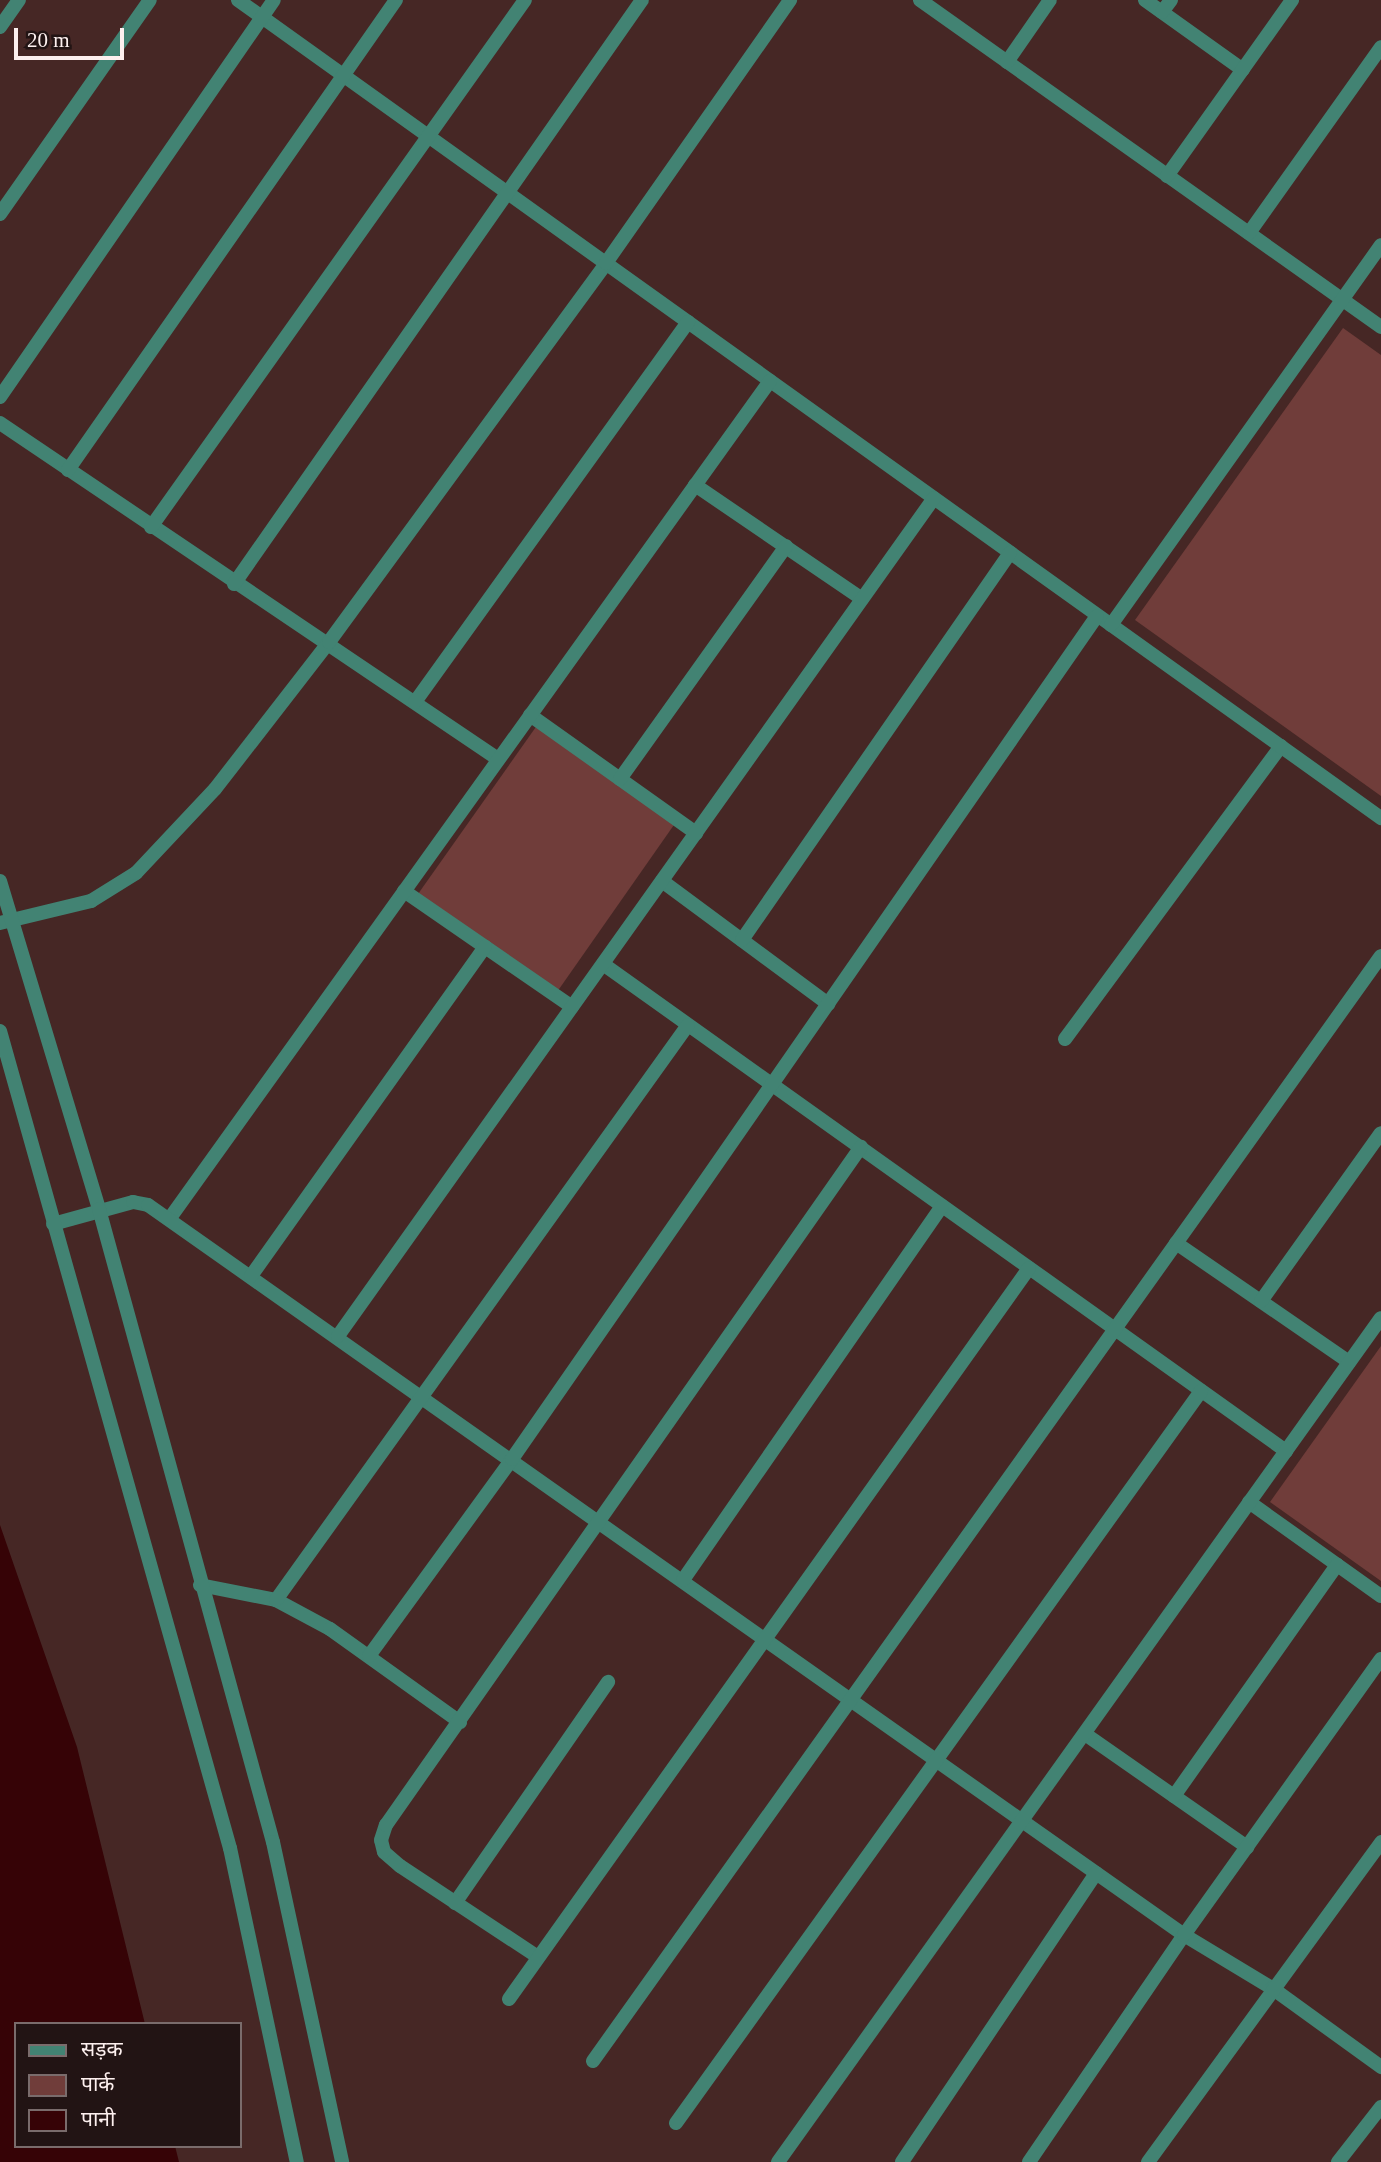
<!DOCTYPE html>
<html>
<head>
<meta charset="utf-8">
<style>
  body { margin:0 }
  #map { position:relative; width:1381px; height:2162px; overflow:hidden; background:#462725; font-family:"Times New Roman","Noto Sans Devanagari",serif }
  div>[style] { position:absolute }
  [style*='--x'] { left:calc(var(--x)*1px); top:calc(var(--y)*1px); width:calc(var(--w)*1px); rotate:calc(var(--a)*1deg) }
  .green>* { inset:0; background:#703d3a }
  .water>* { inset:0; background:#360306 }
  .service>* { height:14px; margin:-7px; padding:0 7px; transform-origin:7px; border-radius:7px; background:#428373 }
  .minor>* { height:14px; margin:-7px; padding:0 7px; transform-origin:7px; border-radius:7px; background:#428373 }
  .tertiary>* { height:14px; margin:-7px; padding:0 7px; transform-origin:7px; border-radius:7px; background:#428373 }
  span { translate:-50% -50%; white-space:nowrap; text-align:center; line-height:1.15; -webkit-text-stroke:7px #221414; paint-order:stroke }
  .legend { position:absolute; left:14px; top:2022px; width:228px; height:126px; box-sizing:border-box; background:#221414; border:2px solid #7a6c6c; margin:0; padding:9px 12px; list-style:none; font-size:21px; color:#fdf0ef }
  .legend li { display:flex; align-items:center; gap:14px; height:35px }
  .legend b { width:35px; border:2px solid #7a6c6c }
  .scale { position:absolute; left:14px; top:28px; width:110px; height:32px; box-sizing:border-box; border:4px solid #fdf0ef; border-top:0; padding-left:9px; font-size:21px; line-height:24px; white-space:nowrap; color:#fdf0ef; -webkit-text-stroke:5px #221414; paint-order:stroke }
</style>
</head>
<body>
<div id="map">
  <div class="green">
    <div style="clip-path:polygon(1343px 328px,1381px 355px,1381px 796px,1135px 620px)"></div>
    <div style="clip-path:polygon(538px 724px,676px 822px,557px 992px,418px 894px)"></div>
    <div style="clip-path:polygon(1381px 1346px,1381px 1581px,1270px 1502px)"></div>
  </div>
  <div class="water">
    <div style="clip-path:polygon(0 1525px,77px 1747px,145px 2024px,16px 2024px,16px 2146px,175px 2146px,179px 2162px,0 2162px)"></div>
  </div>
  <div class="service">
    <div style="--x:1065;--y:1039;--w:364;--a:-53.6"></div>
  </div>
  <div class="minor">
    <div style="--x:238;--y:0;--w:1406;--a:35.59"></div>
    <div style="--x:920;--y:0;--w:565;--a:35.35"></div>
    <div style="--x:1145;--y:0;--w:120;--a:35.5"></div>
    <div style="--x:1162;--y:12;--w:15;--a:-53"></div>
    <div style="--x:0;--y:27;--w:33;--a:-55"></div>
    <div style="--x:1007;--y:62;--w:75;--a:-55.3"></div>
    <div style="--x:1167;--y:176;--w:216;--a:-54.6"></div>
    <div style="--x:0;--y:214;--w:261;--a:-55"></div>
    <div style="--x:1249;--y:233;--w:228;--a:-54.6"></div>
    <div style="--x:0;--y:397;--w:482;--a:-55.4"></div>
    <div style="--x:0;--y:423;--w:601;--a:34.01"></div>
    <div style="--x:68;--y:470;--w:573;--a:-55.09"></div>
    <div style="--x:695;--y:485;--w:202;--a:34.3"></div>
    <div style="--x:151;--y:527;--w:646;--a:-54.64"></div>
    <div style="--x:234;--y:584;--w:712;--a:-55.06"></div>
    <div style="--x:1111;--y:625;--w:466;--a:-54.6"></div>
    <div style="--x:415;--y:702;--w:468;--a:-54.3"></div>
    <div style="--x:530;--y:715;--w:204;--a:35.4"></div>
    <div style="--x:620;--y:779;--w:286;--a:-54.5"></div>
    <div style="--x:662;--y:881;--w:207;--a:36.5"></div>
    <div style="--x:404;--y:891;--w:204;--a:34.6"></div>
    <div style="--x:0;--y:923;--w:94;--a:-13.6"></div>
    <div style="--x:91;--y:901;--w:53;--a:-31.9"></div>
    <div style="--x:136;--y:873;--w:115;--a:-46.8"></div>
    <div style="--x:215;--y:789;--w:186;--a:-52.2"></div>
    <div style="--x:329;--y:642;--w:469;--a:-53.8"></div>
    <div style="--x:606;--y:263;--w:321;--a:-55"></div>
    <div style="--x:742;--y:940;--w:471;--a:-55.3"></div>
    <div style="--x:603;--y:964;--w:839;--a:35.49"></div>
    <div style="--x:170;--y:1218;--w:1030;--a:-54.37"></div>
    <div style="--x:53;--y:1224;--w:83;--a:-15.4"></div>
    <div style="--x:133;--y:1202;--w:15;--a:11"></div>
    <div style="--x:148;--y:1205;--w:1267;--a:35.17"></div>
    <div style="--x:1184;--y:1935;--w:103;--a:31.1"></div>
    <div style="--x:1272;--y:1988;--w:135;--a:35.9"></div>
    <div style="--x:1176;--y:1243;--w:210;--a:34.5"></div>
    <div style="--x:251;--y:1276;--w:404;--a:-54.6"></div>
    <div style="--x:1261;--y:1301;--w:206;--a:-54.5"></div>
    <div style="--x:338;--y:1336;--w:1028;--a:-54.58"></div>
    <div style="--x:1249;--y:1502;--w:162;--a:35.5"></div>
    <div style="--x:683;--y:1580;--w:455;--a:-55.3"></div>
    <div style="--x:200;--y:1585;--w:77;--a:11.2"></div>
    <div style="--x:276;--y:1600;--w:61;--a:28.2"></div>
    <div style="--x:330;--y:1629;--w:160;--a:35.6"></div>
    <div style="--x:276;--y:1600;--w:707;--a:-54.38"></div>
    <div style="--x:369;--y:1656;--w:243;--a:-54"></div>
    <div style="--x:512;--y:1459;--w:1026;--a:-55.24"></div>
    <div style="--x:1085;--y:1734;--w:198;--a:34.9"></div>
    <div style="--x:1174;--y:1796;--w:283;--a:-54.8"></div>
    <div style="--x:455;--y:1903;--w:269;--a:-55.3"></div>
    <div style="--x:538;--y:1957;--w:165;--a:-146.6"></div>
    <div style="--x:400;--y:1866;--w:21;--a:-139"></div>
    <div style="--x:384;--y:1852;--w:12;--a:-104"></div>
    <div style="--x:381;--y:1840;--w:16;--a:-72"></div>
    <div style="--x:386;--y:1825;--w:828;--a:-54.99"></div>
    <div style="--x:509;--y:1999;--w:897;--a:-54.57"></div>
    <div style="--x:593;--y:2061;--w:1357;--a:-54.51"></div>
    <div style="--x:676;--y:2123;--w:901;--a:-54.35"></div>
    <div style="--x:778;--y:2162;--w:1037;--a:-54.46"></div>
    <div style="--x:902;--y:2162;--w:348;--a:-56.1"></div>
    <div style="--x:1029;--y:2162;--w:275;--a:-55.7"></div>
    <div style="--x:1184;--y:1935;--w:339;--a:-54.5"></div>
    <div style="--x:1148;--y:2162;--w:396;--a:-53.9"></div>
  </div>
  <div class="tertiary">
    <div style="--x:0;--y:881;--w:343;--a:73.2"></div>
    <div style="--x:99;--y:1209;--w:656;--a:74.63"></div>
    <div style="--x:273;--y:1842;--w:327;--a:77.8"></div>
    <div style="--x:0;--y:1031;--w:849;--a:74.28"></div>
    <div style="--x:230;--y:1848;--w:321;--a:78"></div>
    <div style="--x:1338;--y:2162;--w:70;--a:-52"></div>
  </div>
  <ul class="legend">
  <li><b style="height:9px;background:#428373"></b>सड़क</li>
  <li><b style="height:19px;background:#703d3a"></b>पार्क</li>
  <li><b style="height:19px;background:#360306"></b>पानी</li>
  </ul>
  <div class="scale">20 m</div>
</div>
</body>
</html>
